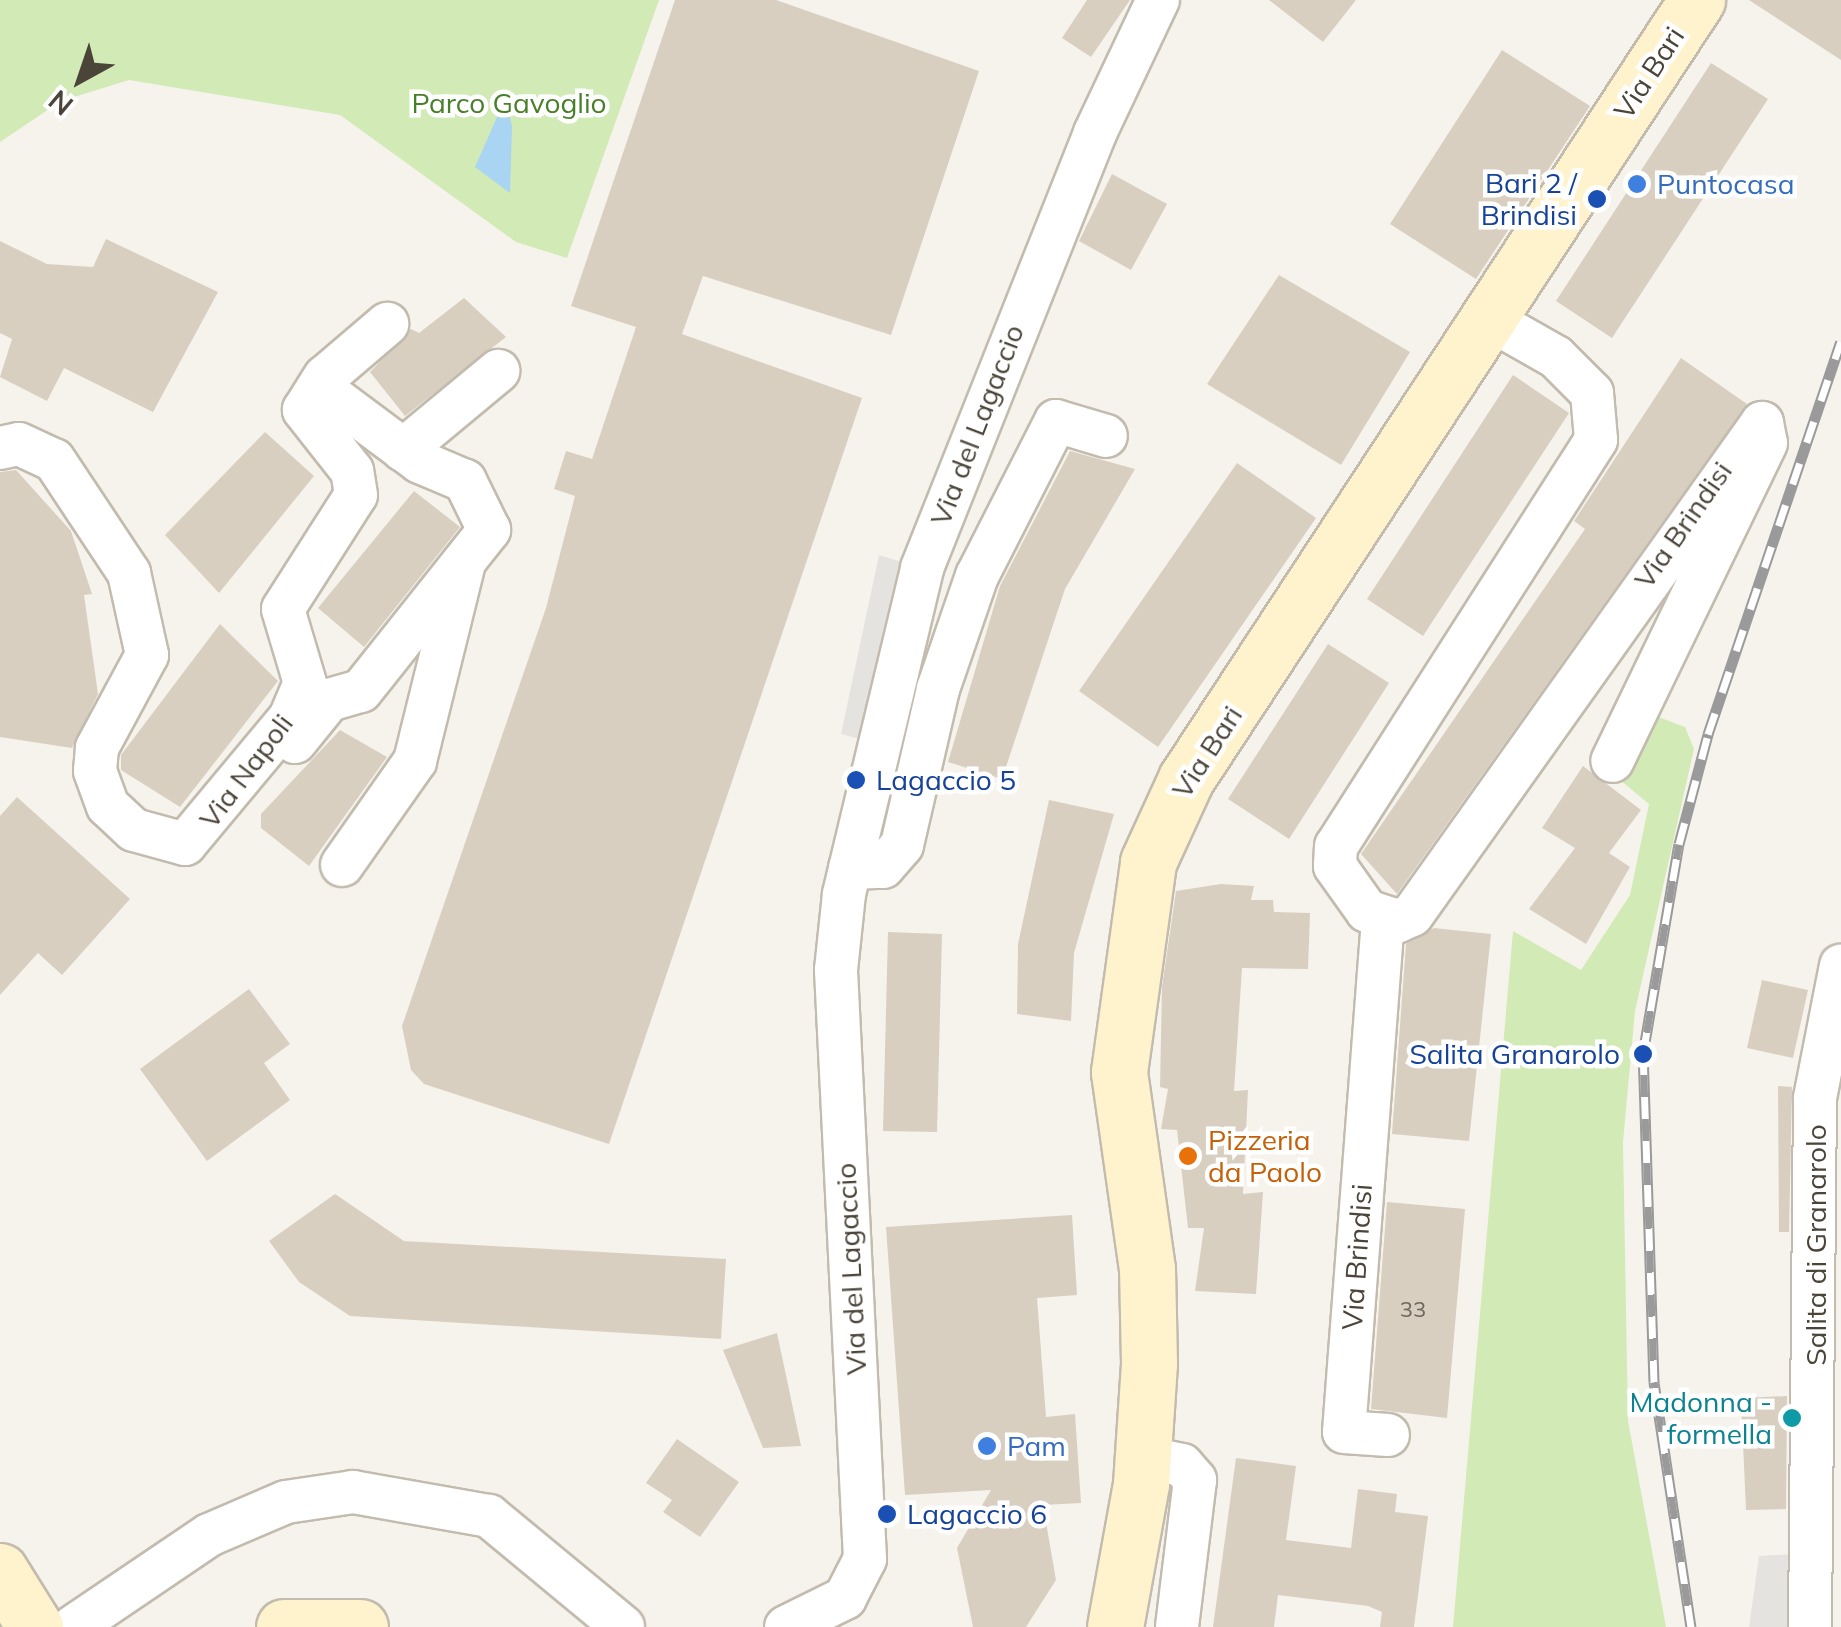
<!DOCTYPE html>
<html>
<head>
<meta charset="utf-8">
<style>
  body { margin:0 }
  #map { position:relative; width:1841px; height:1627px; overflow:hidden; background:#f6f3ec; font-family:Mulish,sans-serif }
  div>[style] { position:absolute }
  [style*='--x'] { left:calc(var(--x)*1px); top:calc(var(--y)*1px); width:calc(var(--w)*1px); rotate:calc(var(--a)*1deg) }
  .green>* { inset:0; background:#d2eab5 }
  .parking>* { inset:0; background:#e5e3e0 }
  .water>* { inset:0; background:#a9d4f2 }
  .building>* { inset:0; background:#d8cfc1 }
  .roads { filter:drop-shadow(2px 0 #c2bbae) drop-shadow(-2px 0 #c2bbae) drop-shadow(0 2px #c2bbae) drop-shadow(0 -2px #c2bbae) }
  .street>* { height:42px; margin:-21px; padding:0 21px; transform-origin:21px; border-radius:21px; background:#fff }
  .secondary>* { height:55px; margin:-27.5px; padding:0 27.5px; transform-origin:27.5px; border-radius:27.5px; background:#fff3cd }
  .rail>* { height:11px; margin-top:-5.5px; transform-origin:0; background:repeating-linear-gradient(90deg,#fff 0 22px,#9a9a9a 0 44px); box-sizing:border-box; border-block:2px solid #9a9a9a }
  .dots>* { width:28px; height:28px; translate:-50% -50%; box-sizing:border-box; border:5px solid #fff; border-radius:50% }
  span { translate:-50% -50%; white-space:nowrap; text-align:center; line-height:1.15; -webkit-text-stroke:9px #fff; paint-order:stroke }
  .number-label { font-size:22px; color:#6e675b }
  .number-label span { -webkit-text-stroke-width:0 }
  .street-label { font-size:28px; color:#4b4439 }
  .park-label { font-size:28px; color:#4a7f2a }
  .transit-label { font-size:28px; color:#164399 }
  .right { translate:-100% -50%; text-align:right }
  .left { translate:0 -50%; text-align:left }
  .shop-label { font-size:28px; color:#366cbe }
  .food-label { font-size:28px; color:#c56008 }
  .culture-label { font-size:28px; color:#0d838f }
  .north { position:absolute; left:30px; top:30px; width:100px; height:100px; -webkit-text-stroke:8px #fff; paint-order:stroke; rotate:220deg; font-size:28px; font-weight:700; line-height:40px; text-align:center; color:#4b4439 }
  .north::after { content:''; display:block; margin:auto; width:35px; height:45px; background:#4b4439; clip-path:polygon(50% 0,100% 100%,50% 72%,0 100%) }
</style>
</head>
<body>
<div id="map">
  <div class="green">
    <div style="clip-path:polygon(0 0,659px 0,567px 258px,516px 242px,340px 115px,129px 80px,61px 101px,0 142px)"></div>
    <div style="clip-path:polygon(1653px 715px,1685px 727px,1694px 749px,1635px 1011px,1623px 1142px,1628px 1421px,1666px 1627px,1453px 1627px,1513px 931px,1581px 970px,1630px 895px,1649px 804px,1614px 775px)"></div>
  </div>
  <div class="parking">
    <div style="clip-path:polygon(879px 555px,922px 568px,879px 744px,841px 734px)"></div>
    <div style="clip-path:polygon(1796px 1554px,1795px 1627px,1749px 1627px,1759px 1556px)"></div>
  </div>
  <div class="water">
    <div style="clip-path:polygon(505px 99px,512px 126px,510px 193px,475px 167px)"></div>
  </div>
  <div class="building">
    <div style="clip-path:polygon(675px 0,776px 0,979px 71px,891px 335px,703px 276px,682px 334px,862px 398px,609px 1144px,424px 1084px,411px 1070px,402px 1026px,546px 608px,575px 496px,554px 489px,566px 451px,592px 459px,636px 327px,571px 306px)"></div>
    <div style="clip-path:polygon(1087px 0,1130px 0,1091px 57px,1062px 38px)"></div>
    <div style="clip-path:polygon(1269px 0,1356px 0,1323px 42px)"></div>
    <div style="clip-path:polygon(1749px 0,1841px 0,1841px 60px)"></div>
    <div style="clip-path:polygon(1502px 50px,1590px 106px,1476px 279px,1390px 224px)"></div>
    <div style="clip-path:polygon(1711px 63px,1768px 99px,1612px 338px,1556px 301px)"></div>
    <div style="clip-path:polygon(1112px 174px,1167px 204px,1131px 270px,1079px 241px)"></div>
    <div style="clip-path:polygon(106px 239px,218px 292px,153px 412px,64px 368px,47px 401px,0 377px,12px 339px,0 333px,0 241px,47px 264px,93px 267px)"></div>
    <div style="clip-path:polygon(1279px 275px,1410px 352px,1341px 465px,1207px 384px)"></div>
    <div style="clip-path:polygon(464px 298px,506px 337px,405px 416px,370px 372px,411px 329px,419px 333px)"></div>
    <div style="clip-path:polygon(1681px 358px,1747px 404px,1397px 894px,1361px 854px,1585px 529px,1574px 521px)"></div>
    <div style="clip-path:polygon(1513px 375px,1569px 413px,1423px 636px,1367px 599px)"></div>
    <div style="clip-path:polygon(265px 432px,314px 476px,219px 593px,165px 535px)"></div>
    <div style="clip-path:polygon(1070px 451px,1135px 469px,1065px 589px,1002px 779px,948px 762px,1000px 586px)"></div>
    <div style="clip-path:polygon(1237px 463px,1316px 518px,1158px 747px,1079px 691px)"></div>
    <div style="clip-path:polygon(16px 470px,71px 531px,92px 594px,84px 595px,98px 694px,72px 748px,0 737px,0 472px)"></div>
    <div style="clip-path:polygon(414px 491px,460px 527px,364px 647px,318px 608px)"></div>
    <div style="clip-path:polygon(220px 624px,278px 681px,180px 807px,121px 770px,121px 755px)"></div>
    <div style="clip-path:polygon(1328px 644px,1389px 683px,1289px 839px,1228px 799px)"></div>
    <div style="clip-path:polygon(340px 730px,387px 757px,309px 866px,261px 828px,261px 814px)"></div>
    <div style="clip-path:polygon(1583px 766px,1641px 810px,1609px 853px,1630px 867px,1586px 944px,1529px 909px,1575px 848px,1542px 828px)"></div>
    <div style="clip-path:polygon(17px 797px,130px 899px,62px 975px,38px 953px,0 995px,0 816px)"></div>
    <div style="clip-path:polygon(1049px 800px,1114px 814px,1074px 953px,1071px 1021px,1017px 1014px,1018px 944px)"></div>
    <div style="clip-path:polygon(1221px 884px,1254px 886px,1251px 900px,1273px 900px,1274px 912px,1310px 913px,1308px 969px,1242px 968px,1234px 1091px,1248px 1090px,1243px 1194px,1263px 1192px,1256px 1294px,1195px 1291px,1204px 1228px,1188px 1228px,1177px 1130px,1161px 1129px,1168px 1089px,1160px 1087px,1162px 987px,1176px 891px)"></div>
    <div style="clip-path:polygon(1434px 928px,1491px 934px,1469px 1141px,1392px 1134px,1406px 944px)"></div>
    <div style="clip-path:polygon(888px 932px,942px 934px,937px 1132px,883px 1131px)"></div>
    <div style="clip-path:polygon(1762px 980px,1808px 990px,1793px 1058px,1747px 1048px)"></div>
    <div style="clip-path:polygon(249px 989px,290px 1044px,264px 1063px,290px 1100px,207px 1161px,140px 1069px)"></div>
    <div style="clip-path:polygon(1778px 1086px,1792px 1087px,1789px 1232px,1779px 1232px)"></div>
    <div style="clip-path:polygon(335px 1194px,404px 1241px,726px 1259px,721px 1339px,350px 1316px,299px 1282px,269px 1241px)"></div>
    <div style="clip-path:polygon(1387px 1202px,1465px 1209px,1447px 1418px,1371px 1409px)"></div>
    <div style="clip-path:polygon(1072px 1215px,1077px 1295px,1037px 1298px,1046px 1417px,1075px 1414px,1081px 1503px,1043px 1505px,1056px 1580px,1026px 1627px,973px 1627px,957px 1548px,991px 1490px,905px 1495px,886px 1227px)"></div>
    <div style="clip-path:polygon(777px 1333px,801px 1446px,763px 1448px,723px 1350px)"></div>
    <div style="clip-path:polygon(1787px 1396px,1786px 1509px,1746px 1510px,1741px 1398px)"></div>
    <div style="clip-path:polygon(677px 1439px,739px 1482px,700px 1537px,663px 1512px,672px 1500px,646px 1483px)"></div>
    <div style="clip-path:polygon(1236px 1458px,1296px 1466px,1286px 1540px,1351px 1548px,1358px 1489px,1397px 1494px,1395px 1512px,1428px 1516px,1414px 1627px,1380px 1627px,1382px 1612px,1368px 1606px,1278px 1595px,1274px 1627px,1213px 1627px)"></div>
  </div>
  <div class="roads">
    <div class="street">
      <div style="--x:1489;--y:319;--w:77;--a:29.6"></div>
      <div style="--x:1556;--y:357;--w:51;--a:45"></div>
      <div style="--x:1592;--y:393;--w:47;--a:85.1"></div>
      <div style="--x:1596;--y:440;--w:482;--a:122.6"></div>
      <div style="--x:1336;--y:846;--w:20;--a:93"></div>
      <div style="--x:1335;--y:866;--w:55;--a:54.6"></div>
      <div style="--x:1367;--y:911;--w:33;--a:18"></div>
      <div style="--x:1398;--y:921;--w:15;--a:-23"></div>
      <div style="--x:1412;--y:915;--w:604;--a:-54.57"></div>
      <div style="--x:1762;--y:423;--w:20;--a:79"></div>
      <div style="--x:1766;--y:443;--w:353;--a:115.8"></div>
      <div style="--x:0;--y:448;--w:19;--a:-12"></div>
      <div style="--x:19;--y:444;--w:38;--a:25"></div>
      <div style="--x:54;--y:460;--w:136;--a:56.4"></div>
      <div style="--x:129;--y:573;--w:84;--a:77.6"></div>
      <div style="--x:147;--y:655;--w:106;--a:118.3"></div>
      <div style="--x:97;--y:748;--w:23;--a:95"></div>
      <div style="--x:95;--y:771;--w:37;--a:70"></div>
      <div style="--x:108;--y:806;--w:35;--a:43"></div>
      <div style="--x:134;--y:830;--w:53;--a:15.4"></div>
      <div style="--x:185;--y:844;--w:164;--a:-50.2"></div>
      <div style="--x:290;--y:718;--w:38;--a:-67"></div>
      <div style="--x:305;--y:683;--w:77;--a:-106.6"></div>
      <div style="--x:283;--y:609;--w:135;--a:-57.4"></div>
      <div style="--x:356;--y:495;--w:24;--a:-99"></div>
      <div style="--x:352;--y:471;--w:78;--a:-128.2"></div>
      <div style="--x:304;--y:410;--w:39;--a:-58"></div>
      <div style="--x:325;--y:377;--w:82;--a:-40.5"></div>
      <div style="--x:403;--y:450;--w:124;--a:-39.7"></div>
      <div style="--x:295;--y:742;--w:54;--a:-51"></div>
      <div style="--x:329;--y:700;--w:33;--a:-16"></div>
      <div style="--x:361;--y:691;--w:206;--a:-51.5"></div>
      <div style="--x:489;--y:530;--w:55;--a:-116.1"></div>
      <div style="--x:465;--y:481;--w:49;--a:-157.1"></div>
      <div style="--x:420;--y:462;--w:122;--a:-143.3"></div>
      <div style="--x:342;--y:865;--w:127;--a:-54.9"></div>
      <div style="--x:415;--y:761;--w:200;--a:-76.1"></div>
      <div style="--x:850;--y:868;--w:33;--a:-2"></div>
      <div style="--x:883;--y:867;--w:29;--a:-49"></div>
      <div style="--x:902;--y:845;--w:160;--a:-77"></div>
      <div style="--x:938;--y:689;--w:120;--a:-71"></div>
      <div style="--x:977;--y:576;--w:174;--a:-63"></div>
      <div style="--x:1056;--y:421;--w:52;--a:16.7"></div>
      <div style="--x:1383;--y:919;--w:514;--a:94.35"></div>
      <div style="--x:1344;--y:1432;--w:44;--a:3.9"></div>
      <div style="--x:1144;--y:1457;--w:39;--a:12"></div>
      <div style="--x:1182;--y:1465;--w:20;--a:49"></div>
      <div style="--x:1195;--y:1480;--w:148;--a:97"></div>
      <div style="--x:73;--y:1627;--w:164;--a:-34.1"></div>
      <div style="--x:209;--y:1535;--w:84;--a:-23.2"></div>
      <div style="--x:286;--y:1502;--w:68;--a:-8.5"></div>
      <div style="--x:353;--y:1492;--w:138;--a:10"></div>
      <div style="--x:489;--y:1516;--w:174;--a:39.6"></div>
      <div style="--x:786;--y:1627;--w:66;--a:-26.2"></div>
      <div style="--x:845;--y:1598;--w:44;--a:-62.9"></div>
      <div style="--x:865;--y:1559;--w:590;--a:-92.82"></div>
      <div style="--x:836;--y:970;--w:76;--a:-84"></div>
      <div style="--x:844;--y:894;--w:335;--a:-76.5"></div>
      <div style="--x:922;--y:568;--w:468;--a:-68.3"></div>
      <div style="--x:1095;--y:133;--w:147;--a:-64.7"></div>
      <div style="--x:1810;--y:1627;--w:529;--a:-89.46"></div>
      <div style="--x:1815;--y:1098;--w:135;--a:-78.9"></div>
    </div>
    <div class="secondary">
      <div style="--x:0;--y:1571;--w:66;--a:58"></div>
      <div style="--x:284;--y:1627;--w:76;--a:0"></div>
      <div style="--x:1115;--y:1627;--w:145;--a:-79.7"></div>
      <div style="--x:1141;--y:1484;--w:121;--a:-86.2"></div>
      <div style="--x:1149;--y:1363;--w:94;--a:-91.2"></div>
      <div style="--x:1147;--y:1269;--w:199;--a:-98.1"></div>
      <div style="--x:1119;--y:1072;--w:212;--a:-82.1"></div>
      <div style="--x:1148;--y:862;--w:91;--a:-65.4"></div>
      <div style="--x:1186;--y:779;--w:932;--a:-56.74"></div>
    </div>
  </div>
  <div class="rail">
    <div style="--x:1691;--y:1627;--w:248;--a:-98.6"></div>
    <div style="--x:1654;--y:1382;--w:328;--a:-91.9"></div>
    <div style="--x:1643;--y:1054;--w:213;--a:-80.3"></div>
    <div style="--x:1679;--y:844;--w:114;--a:-75.2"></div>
    <div style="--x:1708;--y:734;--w:414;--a:-71.3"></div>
  </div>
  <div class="dots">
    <div style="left:1637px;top:184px;background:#3f7fe0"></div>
    <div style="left:1597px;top:199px;background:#1a4fb4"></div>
    <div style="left:856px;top:780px;background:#1a4fb4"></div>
    <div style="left:1643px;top:1054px;background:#1a4fb4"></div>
    <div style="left:1188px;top:1156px;background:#e8710a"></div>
    <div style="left:1792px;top:1418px;background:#0f9aa8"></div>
    <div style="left:987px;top:1446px;background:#3f7fe0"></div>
    <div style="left:887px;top:1514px;background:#1a4fb4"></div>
  </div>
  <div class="number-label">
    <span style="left:1413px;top:1310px">33</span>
  </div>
  <div class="street-label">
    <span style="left:1649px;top:73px;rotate:-57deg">Via Bari</span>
    <span style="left:977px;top:425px;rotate:-69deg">Via del Lagaccio</span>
    <span style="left:1683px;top:525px;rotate:-55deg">Via Brindisi</span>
    <span style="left:1207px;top:752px;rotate:-57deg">Via Bari</span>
    <span style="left:246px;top:771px;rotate:-53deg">Via Napoli</span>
    <span style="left:1816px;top:1245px;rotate:-90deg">Salita di Granarolo</span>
    <span style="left:1357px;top:1257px;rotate:-86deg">Via Brindisi</span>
    <span style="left:851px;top:1269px;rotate:-93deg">Via del Lagaccio</span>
  </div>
  <div class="park-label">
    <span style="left:509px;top:103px">Parco Gavoglio</span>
  </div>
  <div class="transit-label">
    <span class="right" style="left:1577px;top:199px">Bari 2 /<br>Brindisi</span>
    <span class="left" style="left:876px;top:780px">Lagaccio 5</span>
    <span class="right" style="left:1620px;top:1054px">Salita Granarolo</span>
    <span class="left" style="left:907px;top:1514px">Lagaccio 6</span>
  </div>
  <div class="shop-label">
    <span class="left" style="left:1657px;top:184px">Puntocasa</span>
    <span class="left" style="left:1007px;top:1446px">Pam</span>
  </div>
  <div class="food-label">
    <span class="left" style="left:1208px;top:1156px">Pizzeria<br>da Paolo</span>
  </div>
  <div class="culture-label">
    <span class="right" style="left:1772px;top:1418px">Madonna -<br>formella</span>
  </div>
  <div class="north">N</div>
</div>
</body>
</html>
